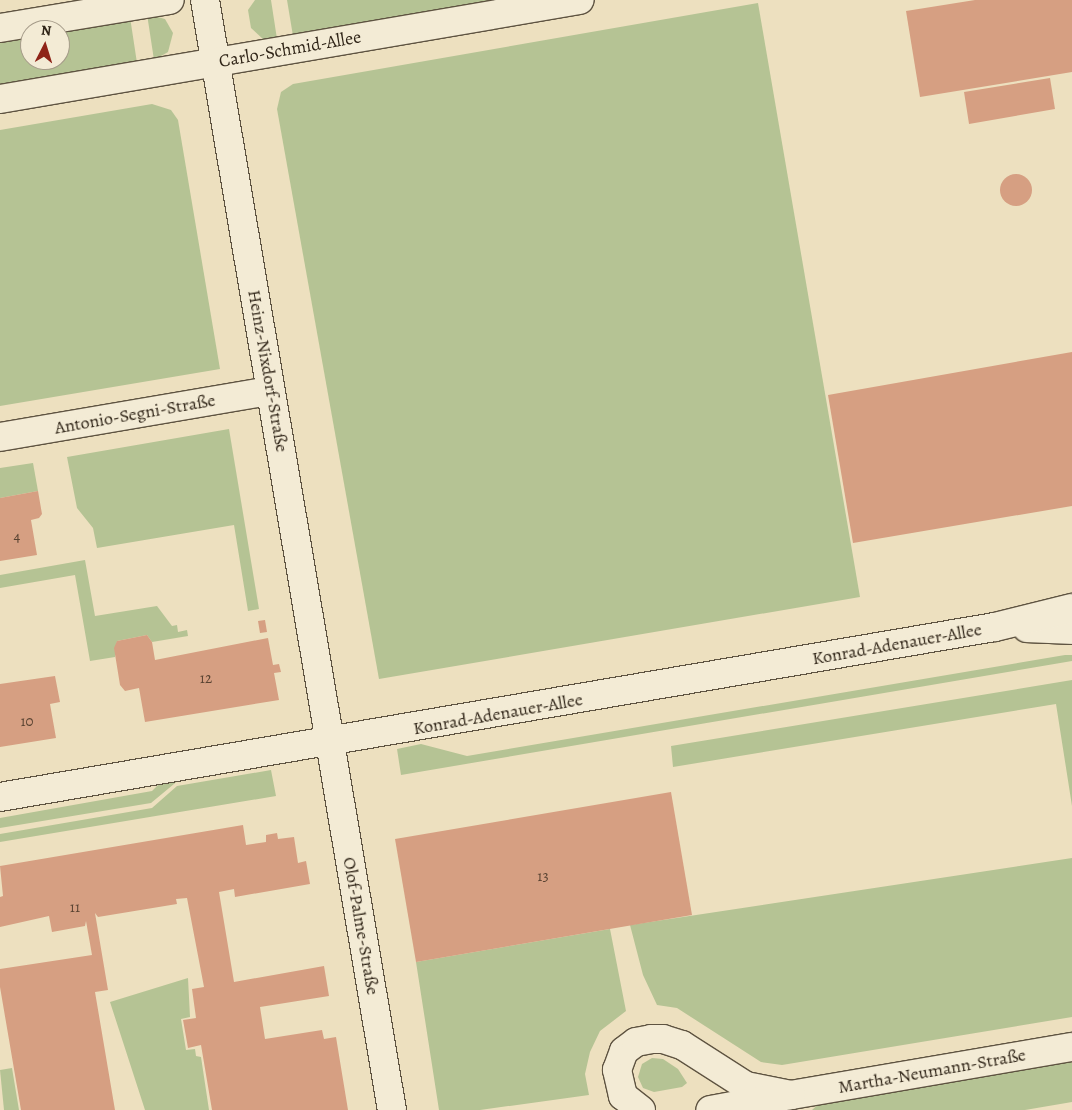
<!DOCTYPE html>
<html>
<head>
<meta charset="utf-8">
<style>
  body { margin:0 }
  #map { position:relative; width:1072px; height:1110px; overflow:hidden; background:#ede0bf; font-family:Alegreya,serif }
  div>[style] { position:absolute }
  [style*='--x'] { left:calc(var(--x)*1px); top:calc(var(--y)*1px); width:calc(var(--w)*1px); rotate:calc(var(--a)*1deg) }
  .green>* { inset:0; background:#b5c394 }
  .building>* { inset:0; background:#d69f82 }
  .round { border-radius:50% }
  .roads { filter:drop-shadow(1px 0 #5e5341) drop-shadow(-1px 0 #5e5341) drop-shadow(0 1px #5e5341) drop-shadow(0 -1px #5e5341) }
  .minor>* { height:28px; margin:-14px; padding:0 14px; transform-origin:14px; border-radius:14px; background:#f3ebd5 }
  span { translate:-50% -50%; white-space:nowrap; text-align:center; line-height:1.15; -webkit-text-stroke:4.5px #f3ebd5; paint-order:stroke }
  .number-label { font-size:15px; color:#594332 }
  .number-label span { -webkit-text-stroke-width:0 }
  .street-label { font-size:18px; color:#2f2417 }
  .north { position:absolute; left:20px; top:20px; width:50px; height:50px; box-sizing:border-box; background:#f3ebd5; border:1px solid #a59b89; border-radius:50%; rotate:5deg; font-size:14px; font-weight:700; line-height:20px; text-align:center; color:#2f2417 }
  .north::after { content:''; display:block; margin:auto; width:18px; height:22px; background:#8f2418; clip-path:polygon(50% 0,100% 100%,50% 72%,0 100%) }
</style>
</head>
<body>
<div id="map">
  <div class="green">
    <div style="clip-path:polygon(255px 0,271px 0,277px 39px,264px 40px,251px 28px,248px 10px)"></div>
    <div style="clip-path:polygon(287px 0,509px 0,293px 36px)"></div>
    <div style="clip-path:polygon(758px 3px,860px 597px,379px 679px,277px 109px,281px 92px,293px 84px)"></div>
    <div style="clip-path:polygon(147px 14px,165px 19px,173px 33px,168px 52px,154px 60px)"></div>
    <div style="clip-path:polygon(130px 17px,137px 63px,0 86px,0 39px,30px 34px,30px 60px,60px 60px,60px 30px)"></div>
    <div style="clip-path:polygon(152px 104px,171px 110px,178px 120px,220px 369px,0 406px,0 130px)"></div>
    <div style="clip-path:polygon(229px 429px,259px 609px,248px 611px,234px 525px,97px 548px,93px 528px,77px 508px,67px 457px)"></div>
    <div style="clip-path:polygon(33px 463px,38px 491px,0 498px,0 468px)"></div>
    <div style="clip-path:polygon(85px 560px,95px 616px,157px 606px,172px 626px,177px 625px,178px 632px,187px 630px,188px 636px,152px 642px,147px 635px,117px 641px,115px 657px,90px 661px,75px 575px,0 588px,0 575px)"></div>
    <div style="clip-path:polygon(1065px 655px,1072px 655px,1072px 661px,401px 775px,397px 749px,421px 744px,467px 756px)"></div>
    <div style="clip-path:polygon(1072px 680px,1072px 806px,1056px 704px,673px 767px,671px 746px)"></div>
    <div style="clip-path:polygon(271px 770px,276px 796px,0 842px,0 834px,152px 808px,177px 786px)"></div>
    <div style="clip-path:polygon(180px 779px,151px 803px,0 828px,0 818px,152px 791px,162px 781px)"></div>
    <div style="clip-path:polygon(1072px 858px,1072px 1017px,782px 1065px,761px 1062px,677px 1008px,657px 1005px,643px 975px,630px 925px)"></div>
    <div style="clip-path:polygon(610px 929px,626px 1011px,600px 1031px,590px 1052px,585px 1074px,589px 1095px,480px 1110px,439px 1110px,416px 962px)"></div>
    <div style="clip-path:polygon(188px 978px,190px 1017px,181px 1019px,186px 1050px,195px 1049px,196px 1056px,201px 1057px,209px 1110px,145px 1110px,110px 1002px)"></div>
    <div style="clip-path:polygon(652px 1058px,663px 1059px,678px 1069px,687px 1083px,682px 1087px,654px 1092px,643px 1088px,638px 1077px,642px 1064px)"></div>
    <div style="clip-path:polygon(1072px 1059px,1072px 1102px,1025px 1110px,812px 1110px,821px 1102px)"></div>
    <div style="clip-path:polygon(12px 1068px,19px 1110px,4px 1110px,0 1070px)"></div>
  </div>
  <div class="building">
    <div style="clip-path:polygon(975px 0,1072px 0,1072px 72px,920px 97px,906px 11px)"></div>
    <div style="clip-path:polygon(1050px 78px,1055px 109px,969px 124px,964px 92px)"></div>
    <div class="round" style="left:1000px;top:174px;width:32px;height:32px"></div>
    <div style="clip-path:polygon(1072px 352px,1072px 506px,853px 543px,828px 395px)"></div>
    <div style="clip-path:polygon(38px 491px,42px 514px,39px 518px,31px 520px,37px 555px,0 561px,0 498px)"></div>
    <div style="clip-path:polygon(265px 620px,267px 632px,260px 633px,258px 621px)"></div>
    <div style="clip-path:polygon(147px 635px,152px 642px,155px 660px,268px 638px,273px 665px,279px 664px,281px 672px,274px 673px,279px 700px,145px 722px,139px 688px,125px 691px,120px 685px,114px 648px,117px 641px)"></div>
    <div style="clip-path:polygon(55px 676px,60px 702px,50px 704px,56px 738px,0 747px,0 684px)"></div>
    <div style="clip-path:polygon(671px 792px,692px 915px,416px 962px,395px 839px)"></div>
    <div style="clip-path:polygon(243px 825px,246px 845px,266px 842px,266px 835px,277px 833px,278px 839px,294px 837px,298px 863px,306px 861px,310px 884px,235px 897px,234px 889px,219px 892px,234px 982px,324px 966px,329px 996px,260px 1007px,265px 1039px,322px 1030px,324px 1039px,336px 1037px,348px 1110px,212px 1110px,201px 1045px,188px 1048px,183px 1020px,196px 1018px,192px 989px,204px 987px,187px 898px,176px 899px,177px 904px,98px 917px,95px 913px,108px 990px,95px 992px,115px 1110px,21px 1110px,0 987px,0 969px,92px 955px,86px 921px,85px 926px,52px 932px,49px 916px,0 927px,0 897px,3px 896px,0 866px)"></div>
  </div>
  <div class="roads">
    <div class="minor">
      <div style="--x:205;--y:0;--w:1126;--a:80.44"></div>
      <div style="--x:0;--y:28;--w:172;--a:-9.4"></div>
      <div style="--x:0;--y:99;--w:588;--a:-9.69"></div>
      <div style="--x:0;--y:437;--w:274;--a:-9.7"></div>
      <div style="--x:1027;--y:628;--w:45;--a:2.5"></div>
      <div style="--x:0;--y:797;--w:1009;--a:-9.7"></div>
      <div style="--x:995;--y:627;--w:79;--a:-13.9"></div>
      <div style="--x:791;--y:1095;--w:285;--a:-9.7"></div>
      <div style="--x:641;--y:1110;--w:23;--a:-142"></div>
      <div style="--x:623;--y:1096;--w:27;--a:-103"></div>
      <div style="--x:617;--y:1070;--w:20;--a:-70"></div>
      <div style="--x:624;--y:1051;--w:15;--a:-37"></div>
      <div style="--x:636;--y:1042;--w:15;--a:-11"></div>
      <div style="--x:651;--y:1039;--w:12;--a:0"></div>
      <div style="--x:663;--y:1039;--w:20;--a:18"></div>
      <div style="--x:682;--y:1045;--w:76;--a:32.6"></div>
      <div style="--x:746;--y:1086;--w:46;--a:11.3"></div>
      <div style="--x:791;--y:1095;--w:82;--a:169.5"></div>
    </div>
  </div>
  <div class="number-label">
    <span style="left:17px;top:537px">4</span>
    <span style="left:206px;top:679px">12</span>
    <span style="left:27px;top:722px">10</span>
    <span style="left:543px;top:877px">13</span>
    <span style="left:75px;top:908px">11</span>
  </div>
  <div class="street-label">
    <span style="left:290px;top:49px;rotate:-10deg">Carlo-Schmid-Allee</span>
    <span style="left:268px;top:371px;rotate:80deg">Heinz-Nixdorf-Straße</span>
    <span style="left:135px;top:414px;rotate:-10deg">Antonio-Segni-Straße</span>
    <span style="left:897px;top:644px;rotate:-10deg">Konrad-Adenauer-Allee</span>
    <span style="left:498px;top:714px;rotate:-10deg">Konrad-Adenauer-Allee</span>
    <span style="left:361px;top:926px;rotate:80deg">Olof-Palme-Straße</span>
    <span style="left:932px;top:1071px;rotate:-10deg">Martha-Neumann-Straße</span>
  </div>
  <div class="north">N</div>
</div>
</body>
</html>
